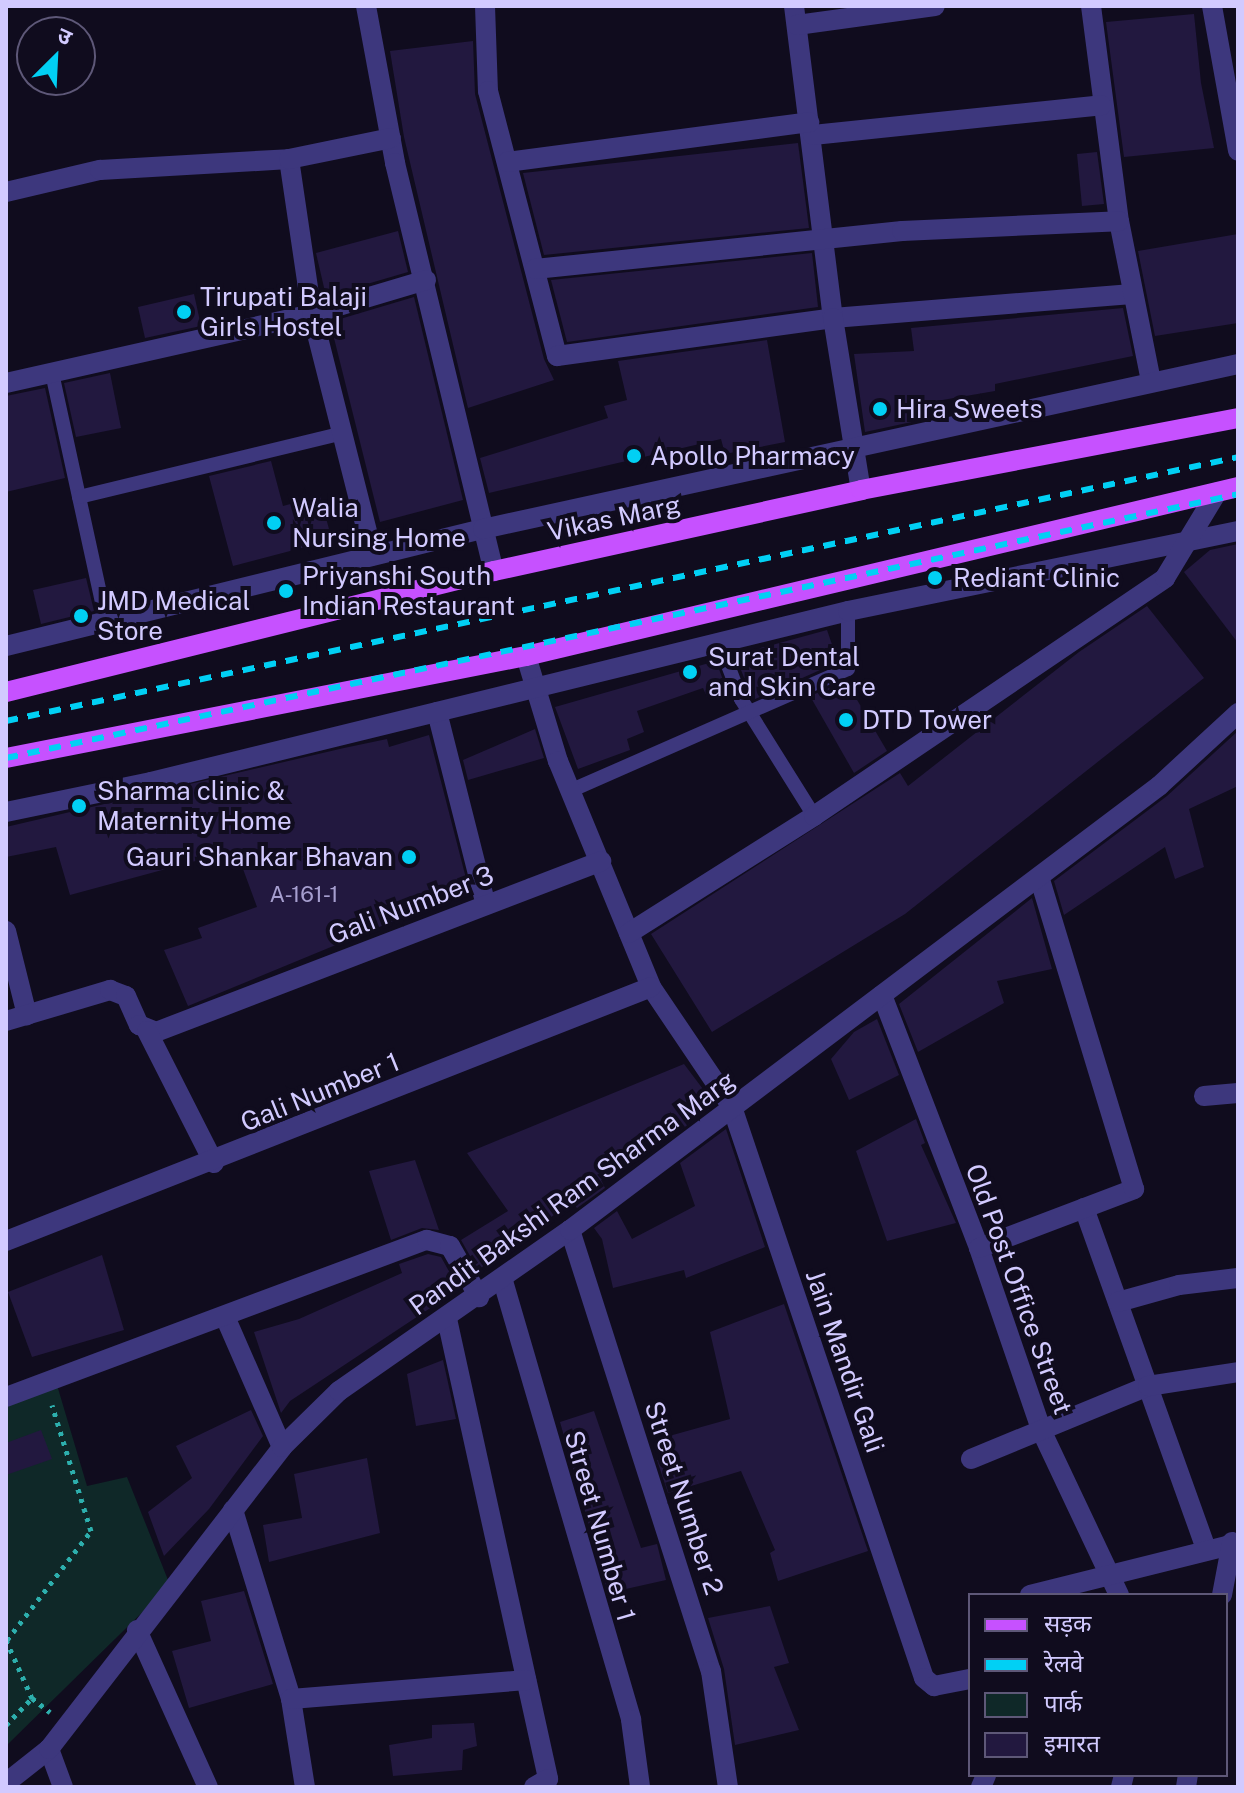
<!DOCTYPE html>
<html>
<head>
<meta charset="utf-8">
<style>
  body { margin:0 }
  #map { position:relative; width:1244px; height:1793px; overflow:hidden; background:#100c1e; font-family:"Public Sans","Noto Sans Devanagari",sans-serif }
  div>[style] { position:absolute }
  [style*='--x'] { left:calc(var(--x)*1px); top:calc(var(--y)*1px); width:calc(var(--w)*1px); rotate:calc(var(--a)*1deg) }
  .green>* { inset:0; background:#0f2828 }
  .building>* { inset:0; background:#22183f }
  .path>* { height:5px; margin-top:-2.5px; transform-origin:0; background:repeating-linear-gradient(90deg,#2dafad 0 4px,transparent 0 10px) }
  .service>* { height:14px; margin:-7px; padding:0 7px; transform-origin:7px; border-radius:7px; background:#3d377d }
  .minor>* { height:20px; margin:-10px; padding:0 10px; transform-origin:10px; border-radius:10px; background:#3d377d }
  .primary>* { height:20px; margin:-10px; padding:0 10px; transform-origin:10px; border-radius:10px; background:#c651ff }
  .rail>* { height:6px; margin-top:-3px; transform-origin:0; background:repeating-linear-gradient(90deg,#01d0f4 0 12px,transparent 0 22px) }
  .dots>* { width:22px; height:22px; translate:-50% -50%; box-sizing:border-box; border:4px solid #100c1e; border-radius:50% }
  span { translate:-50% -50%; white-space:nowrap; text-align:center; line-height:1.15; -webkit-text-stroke:8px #100c1e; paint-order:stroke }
  .number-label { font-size:22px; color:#a69ecf }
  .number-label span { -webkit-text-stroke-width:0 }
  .poi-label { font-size:26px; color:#d2caff }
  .left { translate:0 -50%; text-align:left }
  .right { translate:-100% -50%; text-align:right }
  .street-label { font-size:26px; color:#d2caff }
  .frame { position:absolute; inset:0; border:8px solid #d2caff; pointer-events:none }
  .legend { position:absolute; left:968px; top:1593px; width:260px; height:184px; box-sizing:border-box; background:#100c1e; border:2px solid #5e5878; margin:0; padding:10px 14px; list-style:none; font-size:24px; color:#d2caff }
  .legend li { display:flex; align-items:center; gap:16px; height:40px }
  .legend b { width:40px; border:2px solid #5e5878 }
  .north { position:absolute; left:16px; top:16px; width:80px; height:80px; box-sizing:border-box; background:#100c1e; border:2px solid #5e5878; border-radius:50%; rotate:24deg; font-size:22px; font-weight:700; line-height:32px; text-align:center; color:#d2caff }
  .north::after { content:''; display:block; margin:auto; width:28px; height:36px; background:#01d0f4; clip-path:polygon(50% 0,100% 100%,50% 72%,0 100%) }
</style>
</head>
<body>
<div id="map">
  <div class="green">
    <div style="clip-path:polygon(57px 1385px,87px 1486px,127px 1477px,170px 1585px,6px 1746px,6px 1406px)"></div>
  </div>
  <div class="building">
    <div style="clip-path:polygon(1194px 14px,1201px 83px,1214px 148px,1124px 157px,1106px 22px)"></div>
    <div style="clip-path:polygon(473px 41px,475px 94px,544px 359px,554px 380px,468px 408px,404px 137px,390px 51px)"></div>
    <div style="clip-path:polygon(798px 143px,809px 228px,544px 255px,523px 173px)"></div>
    <div style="clip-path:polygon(1097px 152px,1104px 204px,1082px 206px,1077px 154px)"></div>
    <div style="clip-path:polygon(398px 231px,408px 272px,326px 296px,316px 253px)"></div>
    <div style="clip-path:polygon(1238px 234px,1238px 323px,1155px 336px,1138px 251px)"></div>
    <div style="clip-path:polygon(812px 253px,818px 307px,567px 342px,551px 280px)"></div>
    <div style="clip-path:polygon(194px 294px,201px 326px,145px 338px,138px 307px)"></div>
    <div style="clip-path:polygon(414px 297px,463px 500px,380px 522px,330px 322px)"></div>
    <div style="clip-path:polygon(1123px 308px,1133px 356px,995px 384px,995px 391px,919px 404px,921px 420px,865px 432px,854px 354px,914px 351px,911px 328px)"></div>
    <div style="clip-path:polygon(767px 340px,785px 442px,725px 454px,721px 439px,489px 493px,480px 458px,608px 418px,604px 406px,627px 400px,618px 361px)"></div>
    <div style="clip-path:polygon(110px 373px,121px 428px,76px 437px,64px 383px)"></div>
    <div style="clip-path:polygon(45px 388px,65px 478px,6px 492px,6px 396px)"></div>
    <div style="clip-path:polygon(271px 461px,283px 506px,320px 496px,332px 540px,233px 566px,209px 476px)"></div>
    <div style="clip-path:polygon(1238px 544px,1238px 643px,1184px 572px,1210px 550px)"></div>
    <div style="clip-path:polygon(86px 578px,94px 611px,41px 624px,33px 590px)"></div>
    <div style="clip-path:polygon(1147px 606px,1204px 678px,905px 914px,712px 1032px,651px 934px,900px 773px,908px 786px,1079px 652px)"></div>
    <div style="clip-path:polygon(827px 630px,838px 662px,753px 700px,735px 655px)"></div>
    <div style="clip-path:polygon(716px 661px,726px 688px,707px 697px,703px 688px,637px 711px,644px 732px,627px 739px,630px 750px,578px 769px,555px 707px)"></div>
    <div style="clip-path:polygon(846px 681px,887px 751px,854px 773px,810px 696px)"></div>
    <div style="clip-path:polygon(535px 729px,544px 758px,468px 780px,463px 760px)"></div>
    <div style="clip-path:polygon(1238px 731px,1238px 786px,1189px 809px,1204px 867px,1175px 879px,1165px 847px,1064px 915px,1054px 881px,1167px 796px)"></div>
    <div style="clip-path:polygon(429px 735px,469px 890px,188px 1006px,164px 950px,202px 938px,198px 928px,257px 907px,236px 850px,70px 895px,56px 847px,6px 857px,6px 827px,344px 748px,387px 739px,389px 747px)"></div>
    <div style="clip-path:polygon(1032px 898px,1052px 969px,997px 981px,1004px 1003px,918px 1052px,899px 1004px)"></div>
    <div style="clip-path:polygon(877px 1019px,899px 1075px,849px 1100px,831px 1059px,854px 1032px)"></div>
    <div style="clip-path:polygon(684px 1064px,715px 1105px,671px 1137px,670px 1133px,637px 1152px,601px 1180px,605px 1188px,577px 1208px,572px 1202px,478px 1270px,461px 1240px,508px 1211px,467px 1153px)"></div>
    <div style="clip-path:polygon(916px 1119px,925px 1143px,921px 1145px,956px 1223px,887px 1241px,856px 1151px)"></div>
    <div style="clip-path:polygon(726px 1129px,765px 1247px,686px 1278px,684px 1270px,613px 1288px,602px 1239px,594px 1228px,617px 1211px,632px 1239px,695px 1206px,680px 1163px)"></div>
    <div style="clip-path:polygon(415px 1160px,439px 1230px,422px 1228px,391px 1240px,369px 1171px)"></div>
    <div style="clip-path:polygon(428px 1254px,441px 1257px,459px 1289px,290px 1401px,281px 1413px,254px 1332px,299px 1319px,402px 1273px,399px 1264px)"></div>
    <div style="clip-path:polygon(102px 1255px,124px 1330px,32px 1357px,8px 1292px)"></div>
    <div style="clip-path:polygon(784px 1304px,868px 1551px,778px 1581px,770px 1553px,775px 1550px,741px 1471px,668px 1493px,657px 1460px,669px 1460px,662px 1438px,730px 1419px,710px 1332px)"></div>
    <div style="clip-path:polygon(443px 1360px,456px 1419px,416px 1426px,407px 1374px)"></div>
    <div style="clip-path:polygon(251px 1410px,263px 1436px,209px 1509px,164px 1556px,148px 1512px,192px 1478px,176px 1446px)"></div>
    <div style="clip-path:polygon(594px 1411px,641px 1548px,657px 1544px,666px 1580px,608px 1593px,560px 1422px)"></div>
    <div style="clip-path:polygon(41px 1430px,52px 1459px,6px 1475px,6px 1443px)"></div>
    <div style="clip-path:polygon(367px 1458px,380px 1533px,269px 1562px,263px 1525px,302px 1518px,294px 1474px)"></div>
    <div style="clip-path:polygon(244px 1591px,273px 1684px,189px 1708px,172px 1651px,211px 1641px,201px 1601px)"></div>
    <div style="clip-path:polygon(770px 1606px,789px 1663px,774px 1667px,799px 1730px,735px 1745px,724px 1669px,708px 1618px)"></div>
    <div style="clip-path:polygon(474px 1723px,477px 1746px,463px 1750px,462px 1770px,393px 1776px,389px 1745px,432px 1738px,432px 1725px)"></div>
  </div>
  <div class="path">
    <div style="--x:6;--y:1640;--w:64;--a:65.9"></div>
    <div style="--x:32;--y:1698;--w:23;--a:38"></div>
    <div style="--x:7;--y:1640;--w:138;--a:-52.4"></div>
    <div style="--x:91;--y:1531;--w:132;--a:-107.2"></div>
    <div style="--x:6;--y:1725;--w:37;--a:-46"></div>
  </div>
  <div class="service">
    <div style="--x:52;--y:373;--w:254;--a:77.7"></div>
    <div style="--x:79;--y:497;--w:272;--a:-13.6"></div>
    <div style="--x:719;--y:642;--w:61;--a:68.9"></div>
    <div style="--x:741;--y:699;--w:138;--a:58"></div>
    <div style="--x:572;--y:790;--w:301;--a:-23.7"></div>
    <div style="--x:848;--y:669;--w:58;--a:-90"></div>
  </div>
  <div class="minor">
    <div style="--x:366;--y:6;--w:160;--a:79.5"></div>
    <div style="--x:395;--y:163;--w:420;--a:76.4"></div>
    <div style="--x:485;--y:6;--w:85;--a:88"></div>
    <div style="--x:488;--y:91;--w:274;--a:75.4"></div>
    <div style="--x:557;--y:356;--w:279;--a:-7.8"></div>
    <div style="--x:833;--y:318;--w:300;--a:-4.6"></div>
    <div style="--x:794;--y:6;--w:314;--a:82.9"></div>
    <div style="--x:833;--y:318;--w:174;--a:80.8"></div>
    <div style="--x:1091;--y:6;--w:217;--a:82.6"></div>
    <div style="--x:1119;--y:221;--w:163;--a:78.7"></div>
    <div style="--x:1212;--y:6;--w:147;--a:79.8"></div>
    <div style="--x:797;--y:25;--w:139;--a:-7.8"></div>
    <div style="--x:813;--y:135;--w:290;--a:-5.9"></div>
    <div style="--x:289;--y:159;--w:157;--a:81.6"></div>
    <div style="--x:312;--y:314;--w:249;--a:75.8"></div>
    <div style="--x:507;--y:162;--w:305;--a:-7.5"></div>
    <div style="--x:6;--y:192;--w:97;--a:-13.2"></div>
    <div style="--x:100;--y:170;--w:189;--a:-3.3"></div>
    <div style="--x:289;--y:159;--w:104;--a:-11.6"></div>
    <div style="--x:535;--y:269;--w:369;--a:-5.9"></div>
    <div style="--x:902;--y:231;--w:217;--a:-2.6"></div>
    <div style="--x:6;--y:383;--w:314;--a:-12.7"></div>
    <div style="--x:312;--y:314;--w:119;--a:-16.6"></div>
    <div style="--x:6;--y:646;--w:491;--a:-13.8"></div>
    <div style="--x:483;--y:529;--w:773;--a:-12.33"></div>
    <div style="--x:526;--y:656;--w:110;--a:73.1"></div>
    <div style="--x:558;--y:761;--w:244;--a:67.6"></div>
    <div style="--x:651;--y:987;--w:145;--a:56"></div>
    <div style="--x:732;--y:1107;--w:602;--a:71.41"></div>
    <div style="--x:924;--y:1678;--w:13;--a:39"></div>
    <div style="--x:934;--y:1686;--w:37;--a:-11"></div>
    <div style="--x:437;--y:712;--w:199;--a:75.8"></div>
    <div style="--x:6;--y:812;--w:148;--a:-11.7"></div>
    <div style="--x:151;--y:782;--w:718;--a:-13.78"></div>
    <div style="--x:848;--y:611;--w:398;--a:-11.6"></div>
    <div style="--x:6;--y:931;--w:87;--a:76"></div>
    <div style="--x:629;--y:933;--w:219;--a:-32.3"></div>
    <div style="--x:814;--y:816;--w:424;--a:-34.1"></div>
    <div style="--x:1165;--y:578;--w:100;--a:-58.8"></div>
    <div style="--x:882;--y:995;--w:271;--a:69"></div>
    <div style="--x:979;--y:1248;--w:194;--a:71.1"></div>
    <div style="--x:1042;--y:1432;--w:180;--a:64.7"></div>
    <div style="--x:6;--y:1021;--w:109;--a:-16.6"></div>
    <div style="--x:110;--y:990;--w:17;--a:21"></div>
    <div style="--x:126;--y:996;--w:32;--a:66"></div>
    <div style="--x:139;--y:1025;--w:18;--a:22"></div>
    <div style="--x:156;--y:1032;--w:477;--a:-21"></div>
    <div style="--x:147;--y:1031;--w:148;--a:63.1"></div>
    <div style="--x:1204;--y:1096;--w:34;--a:-5"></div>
    <div style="--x:1084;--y:1208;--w:362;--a:70.3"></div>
    <div style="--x:570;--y:1230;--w:463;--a:72.3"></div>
    <div style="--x:711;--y:1671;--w:117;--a:81.7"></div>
    <div style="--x:6;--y:1241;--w:693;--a:-21.49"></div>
    <div style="--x:979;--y:1248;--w:166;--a:-20.8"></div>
    <div style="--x:1134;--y:1189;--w:326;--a:-106.9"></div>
    <div style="--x:503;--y:1281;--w:457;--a:73.7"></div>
    <div style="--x:631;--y:1720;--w:68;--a:82.3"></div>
    <div style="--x:1118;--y:1302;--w:63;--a:-15.6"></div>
    <div style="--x:1179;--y:1285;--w:59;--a:-6.8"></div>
    <div style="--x:226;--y:1319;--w:140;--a:66.4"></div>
    <div style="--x:447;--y:1319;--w:471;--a:77.6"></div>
    <div style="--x:548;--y:1779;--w:16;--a:150"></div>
    <div style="--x:6;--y:1397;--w:449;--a:-20.5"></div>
    <div style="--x:427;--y:1240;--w:24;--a:15"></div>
    <div style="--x:450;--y:1246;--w:59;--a:60.4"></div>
    <div style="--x:971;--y:1459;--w:191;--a:-22.4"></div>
    <div style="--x:1148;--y:1386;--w:91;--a:-8.8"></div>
    <div style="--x:233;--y:1510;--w:198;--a:72.9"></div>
    <div style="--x:291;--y:1699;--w:89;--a:81"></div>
    <div style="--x:1030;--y:1595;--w:214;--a:-14"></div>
    <div style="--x:1222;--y:1595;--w:54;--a:-79.3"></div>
    <div style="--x:137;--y:1630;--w:172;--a:65.7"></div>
    <div style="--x:291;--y:1699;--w:236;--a:-4.6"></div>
    <div style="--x:49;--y:1749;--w:40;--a:69.8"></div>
    <div style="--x:6;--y:1783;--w:55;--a:-38.3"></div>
    <div style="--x:49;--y:1749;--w:381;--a:-52.3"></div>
    <div style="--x:282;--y:1447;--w:80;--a:-44.5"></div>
    <div style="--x:339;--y:1391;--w:282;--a:-34.9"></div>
    <div style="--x:570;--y:1230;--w:738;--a:-37.01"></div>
    <div style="--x:1159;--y:786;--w:108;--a:-42.7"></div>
    <div style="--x:981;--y:1787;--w:13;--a:-67"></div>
    <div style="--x:1121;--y:1787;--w:12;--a:-76"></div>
    <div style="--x:1186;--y:1787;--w:12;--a:-81"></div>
  </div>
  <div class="primary">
    <div style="--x:6;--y:692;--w:503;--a:-13.93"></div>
    <div style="--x:494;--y:571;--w:376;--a:-12.4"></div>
    <div style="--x:861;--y:490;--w:384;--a:-10.8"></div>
    <div style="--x:6;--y:758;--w:530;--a:-11.1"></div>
    <div style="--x:526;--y:656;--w:732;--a:-13.35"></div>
  </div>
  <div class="rail">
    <div style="--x:6;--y:721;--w:1260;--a:-12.09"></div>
    <div style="--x:6;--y:758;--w:1260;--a:-12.09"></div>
  </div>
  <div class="dots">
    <div style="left:184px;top:312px;background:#01d0f4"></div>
    <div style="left:880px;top:409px;background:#01d0f4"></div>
    <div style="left:634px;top:456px;background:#01d0f4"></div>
    <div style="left:274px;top:523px;background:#01d0f4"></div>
    <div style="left:935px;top:578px;background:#01d0f4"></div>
    <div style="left:286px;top:591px;background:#01d0f4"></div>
    <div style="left:81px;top:616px;background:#01d0f4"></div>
    <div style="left:690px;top:672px;background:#01d0f4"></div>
    <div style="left:846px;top:720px;background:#01d0f4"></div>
    <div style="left:79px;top:806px;background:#01d0f4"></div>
    <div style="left:409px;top:857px;background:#01d0f4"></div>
  </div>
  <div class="number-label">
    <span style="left:304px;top:895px">A-161-1</span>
  </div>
  <div class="poi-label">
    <span class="left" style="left:200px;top:312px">Tirupati Balaji<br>Girls Hostel</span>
    <span class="left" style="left:896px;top:409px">Hira Sweets</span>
    <span class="left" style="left:650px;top:456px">Apollo Pharmacy</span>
    <span class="left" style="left:292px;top:523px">Walia<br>Nursing Home</span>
    <span class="left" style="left:302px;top:591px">Priyanshi South<br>Indian Restaurant</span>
    <span class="left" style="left:953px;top:578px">Rediant Clinic</span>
    <span class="left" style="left:97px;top:616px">JMD Medical<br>Store</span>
    <span class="left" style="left:708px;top:672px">Surat Dental<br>and Skin Care</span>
    <span class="left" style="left:862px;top:720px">DTD Tower</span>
    <span class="left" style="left:97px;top:806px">Sharma clinic &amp;<br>Maternity Home</span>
    <span class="right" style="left:393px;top:857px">Gauri Shankar Bhavan</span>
  </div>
  <div class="street-label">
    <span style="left:614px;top:518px;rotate:-12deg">Vikas Marg</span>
    <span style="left:411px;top:905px;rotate:-21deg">Gali Number 3</span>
    <span style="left:320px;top:1092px;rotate:-22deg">Gali Number 1</span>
    <span style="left:572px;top:1193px;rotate:-36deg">Pandit Bakshi Ram Sharma Marg</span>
    <span style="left:1019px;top:1289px;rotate:70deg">Old Post Office Street</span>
    <span style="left:845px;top:1361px;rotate:71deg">Jain Mandir Gali</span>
    <span style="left:684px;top:1498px;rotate:72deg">Street Number 2</span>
    <span style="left:600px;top:1526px;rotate:74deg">Street Number 1</span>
  </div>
  <div class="frame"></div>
  <ul class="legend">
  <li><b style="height:10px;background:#c651ff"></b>सड़क</li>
  <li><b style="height:10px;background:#01d0f4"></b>रेलवे</li>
  <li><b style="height:22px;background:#0f2828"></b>पार्क</li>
  <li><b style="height:22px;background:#22183f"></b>इमारत</li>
  </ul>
  <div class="north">उ</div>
</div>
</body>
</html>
